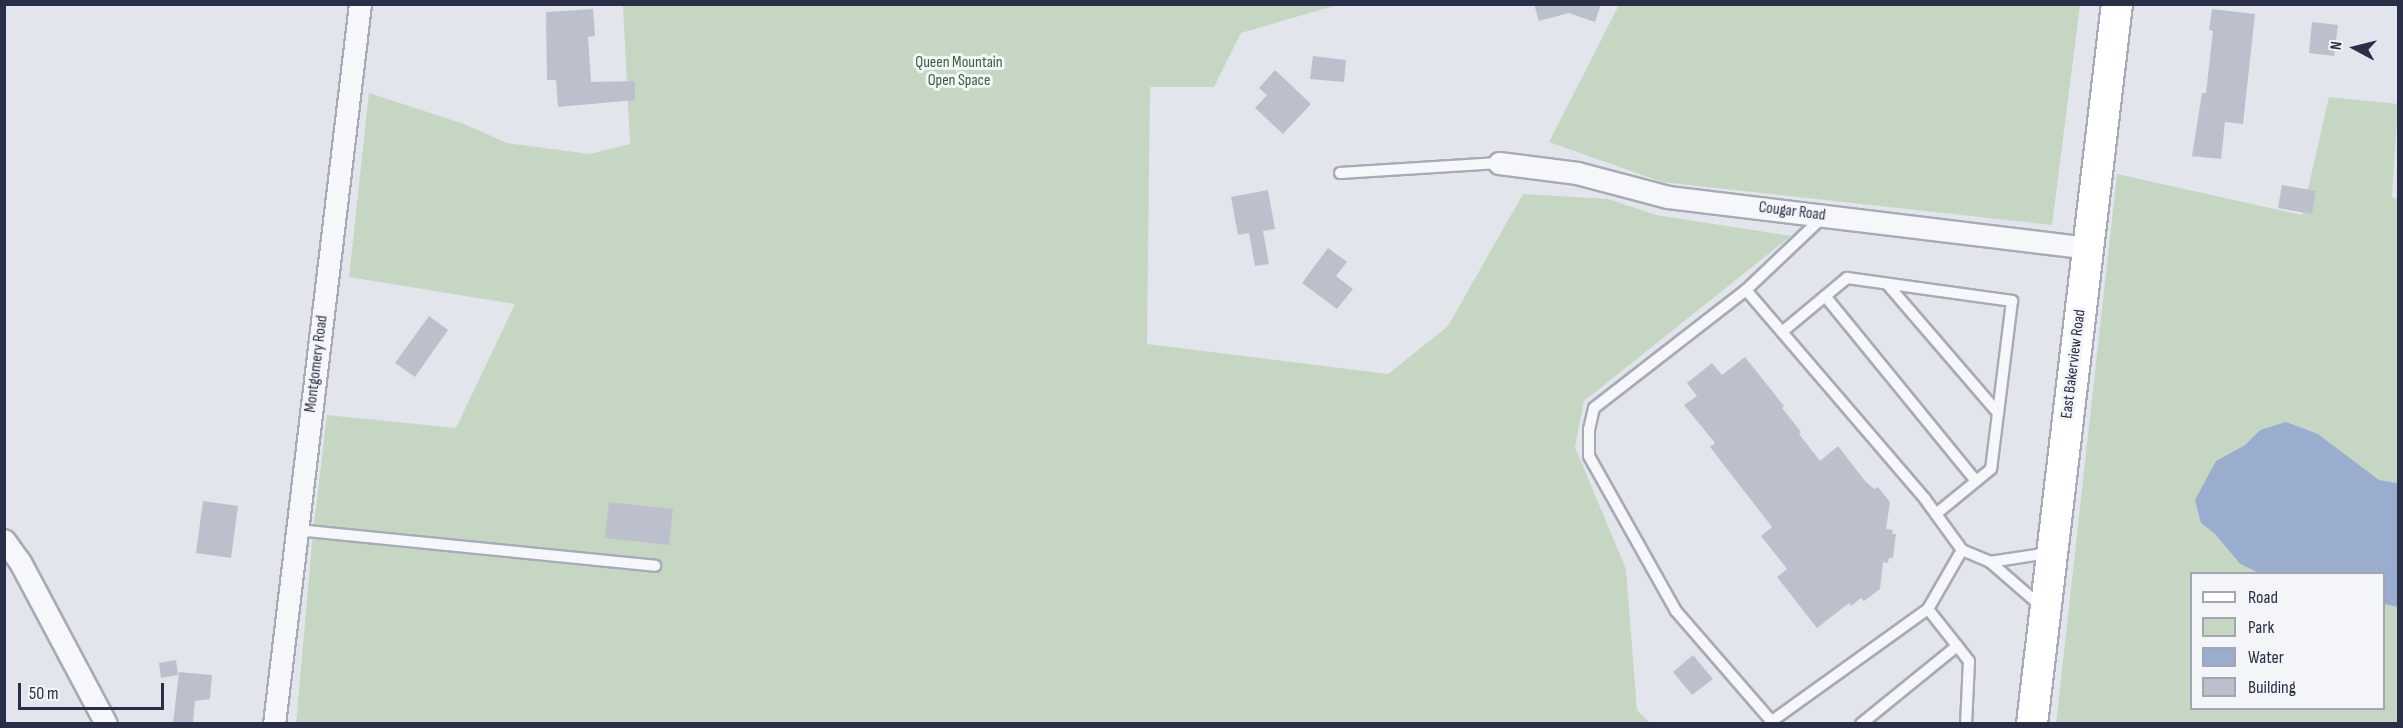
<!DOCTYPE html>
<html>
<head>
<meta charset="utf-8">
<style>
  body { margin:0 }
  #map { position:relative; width:2403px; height:728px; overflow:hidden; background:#e3e5ec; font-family:"Sofia Sans Condensed",sans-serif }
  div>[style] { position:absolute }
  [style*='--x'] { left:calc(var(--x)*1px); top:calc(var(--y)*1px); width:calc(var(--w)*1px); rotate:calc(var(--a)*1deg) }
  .green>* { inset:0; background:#c5d7c3 }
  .water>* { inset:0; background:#9badcf }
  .building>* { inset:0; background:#bcc0cc }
  .roads { filter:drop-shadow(2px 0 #a7abb7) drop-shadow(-2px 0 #a7abb7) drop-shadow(0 2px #a7abb7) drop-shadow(0 -2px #a7abb7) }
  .service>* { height:10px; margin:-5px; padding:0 5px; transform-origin:5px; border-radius:5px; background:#f6f7fa }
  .minor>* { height:21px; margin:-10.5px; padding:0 10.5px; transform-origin:10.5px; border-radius:10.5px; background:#f6f7fa }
  .secondary>* { height:30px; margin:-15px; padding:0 15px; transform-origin:15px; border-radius:15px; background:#fff }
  span { translate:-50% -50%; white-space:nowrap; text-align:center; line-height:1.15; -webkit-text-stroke:6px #f3f5f9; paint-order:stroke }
  .park-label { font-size:16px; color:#376335 }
  .street-label { font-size:16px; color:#292f46 }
  .frame { position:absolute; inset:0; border:6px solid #292f46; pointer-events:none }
  .legend { position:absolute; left:2190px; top:572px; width:195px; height:138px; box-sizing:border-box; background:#f3f5f9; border:2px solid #a2a6b1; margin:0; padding:8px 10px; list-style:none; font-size:18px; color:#292f46 }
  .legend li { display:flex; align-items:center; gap:12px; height:30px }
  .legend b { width:30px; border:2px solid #a2a6b1 }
  .north { position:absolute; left:2325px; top:18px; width:60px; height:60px; -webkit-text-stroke:4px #f3f5f9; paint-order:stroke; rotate:277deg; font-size:16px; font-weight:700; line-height:24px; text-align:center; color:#292f46 }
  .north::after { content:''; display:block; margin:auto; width:21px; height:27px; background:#292f46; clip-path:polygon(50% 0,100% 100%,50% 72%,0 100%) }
  .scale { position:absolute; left:18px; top:683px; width:146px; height:27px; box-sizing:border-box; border:3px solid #292f46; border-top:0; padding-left:8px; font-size:18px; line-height:21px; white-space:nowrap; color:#292f46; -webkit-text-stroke:4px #f3f5f9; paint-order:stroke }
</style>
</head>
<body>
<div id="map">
  <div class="green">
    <div style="clip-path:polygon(623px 5px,1337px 5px,1241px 33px,1214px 87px,1150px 87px,1147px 344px,1388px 374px,1448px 326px,1523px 194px,1608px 199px,1656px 215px,1791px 236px,1584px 401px,1575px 447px,1626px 569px,1637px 710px,1650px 723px,296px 724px,313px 532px,327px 415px,456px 428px,515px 304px,349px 277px,369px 93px,464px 124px,507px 143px,590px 154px,630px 144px)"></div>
    <div style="clip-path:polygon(1619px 5px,2080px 5px,2052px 225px,1662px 182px,1549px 142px)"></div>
    <div style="clip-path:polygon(2329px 97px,2398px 104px,2392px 197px,2398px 199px,2398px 483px,2379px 480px,2318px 434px,2260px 430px,2245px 445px,2216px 461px,2201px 523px,2215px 534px,2240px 564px,2259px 573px,2192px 574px,2192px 708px,2384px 708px,2384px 604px,2398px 607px,2398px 723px,2056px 724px,2117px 174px,2302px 215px)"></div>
  </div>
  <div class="water">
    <div style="clip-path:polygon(2286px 422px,2318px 434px,2379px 480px,2398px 483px,2398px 607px,2384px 604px,2384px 574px,2259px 573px,2240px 564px,2215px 534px,2201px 523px,2195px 500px,2216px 461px,2245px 445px,2260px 430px)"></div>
  </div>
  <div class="building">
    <div style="clip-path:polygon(1534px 4px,1601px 4px,1595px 22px,1569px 13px,1539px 21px)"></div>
    <div style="clip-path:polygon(593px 9px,595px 36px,588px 37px,591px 82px,635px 81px,635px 100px,558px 107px,556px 80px,547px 80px,546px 12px)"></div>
    <div style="clip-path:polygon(2212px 9px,2255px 14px,2243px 124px,2225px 122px,2221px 159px,2192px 156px,2202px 93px,2206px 93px,2213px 31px,2209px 30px)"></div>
    <div style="clip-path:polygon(2312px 22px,2338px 25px,2334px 56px,2309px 53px)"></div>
    <div style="clip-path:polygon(1313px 56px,1346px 60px,1344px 82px,1310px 79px)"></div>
    <div style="clip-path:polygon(1275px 70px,1311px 104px,1283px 134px,1255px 108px,1267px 95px,1259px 88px)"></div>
    <div style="clip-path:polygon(2282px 185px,2316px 191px,2312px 214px,2278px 208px)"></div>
    <div style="clip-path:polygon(1268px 190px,1275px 229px,1263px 231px,1269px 264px,1255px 266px,1249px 233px,1238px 235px,1231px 197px)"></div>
    <div style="clip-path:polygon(1328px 248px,1347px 262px,1336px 276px,1353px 289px,1337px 309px,1302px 283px)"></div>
    <div style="clip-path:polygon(429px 316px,448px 330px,415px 377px,395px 363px)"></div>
    <div style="clip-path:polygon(1745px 357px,1784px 406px,1782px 408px,1801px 432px,1799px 434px,1820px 461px,1838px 446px,1865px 481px,1874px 489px,1878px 487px,1890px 502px,1886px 529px,1893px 530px,1892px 534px,1896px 534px,1893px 558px,1889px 558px,1888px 563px,1883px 562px,1880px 589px,1864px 601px,1861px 598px,1851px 606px,1849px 603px,1817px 628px,1777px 577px,1787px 569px,1761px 536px,1772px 527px,1710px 447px,1715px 443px,1684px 405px,1697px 396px,1687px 383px,1712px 363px,1722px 375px)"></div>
    <div style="clip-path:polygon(203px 501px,238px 506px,231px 558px,196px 553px)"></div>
    <div style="clip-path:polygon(609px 502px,673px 509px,669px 545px,605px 538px)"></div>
    <div style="clip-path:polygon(1693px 655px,1713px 679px,1692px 695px,1673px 672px)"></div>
    <div style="clip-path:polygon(176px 660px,178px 675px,161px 678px,159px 663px)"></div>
    <div style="clip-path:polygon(179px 672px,212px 675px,210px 699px,195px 701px,193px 723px,173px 723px)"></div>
  </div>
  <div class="roads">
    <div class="service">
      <div style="--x:1340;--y:173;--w:159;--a:-3.6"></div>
      <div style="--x:1824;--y:216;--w:108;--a:136.5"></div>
      <div style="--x:1746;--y:290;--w:275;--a:49.4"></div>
      <div style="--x:1925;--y:499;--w:63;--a:54"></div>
      <div style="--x:1962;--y:550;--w:30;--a:23"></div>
      <div style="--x:1888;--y:285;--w:169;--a:49.3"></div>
      <div style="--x:1746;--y:290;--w:192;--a:142.2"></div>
      <div style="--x:1594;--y:408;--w:22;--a:103"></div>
      <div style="--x:1589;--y:429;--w:27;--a:90"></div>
      <div style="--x:1589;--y:456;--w:178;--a:60.7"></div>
      <div style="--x:1676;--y:611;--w:150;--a:49.1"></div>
      <div style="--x:1825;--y:296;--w:239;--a:50.8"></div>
      <div style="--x:1782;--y:332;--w:85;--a:-39.7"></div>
      <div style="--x:1847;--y:278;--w:167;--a:7.9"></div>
      <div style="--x:2012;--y:301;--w:169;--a:97.1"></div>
      <div style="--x:1991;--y:469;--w:71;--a:140.7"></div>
      <div style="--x:297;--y:530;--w:360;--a:5.7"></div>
      <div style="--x:1962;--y:550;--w:68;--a:120"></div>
      <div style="--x:1928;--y:609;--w:66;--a:51.7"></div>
      <div style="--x:1969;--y:661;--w:63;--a:92.7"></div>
      <div style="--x:2042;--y:607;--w:69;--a:-139.1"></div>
      <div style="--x:1990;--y:562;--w:60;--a:-8.7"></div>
      <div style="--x:1772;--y:721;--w:192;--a:-35.7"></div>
      <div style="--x:1861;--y:724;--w:124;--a:-39.1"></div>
    </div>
    <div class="minor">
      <div style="--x:1499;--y:163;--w:79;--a:7.3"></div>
      <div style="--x:1577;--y:173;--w:94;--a:14.8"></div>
      <div style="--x:1668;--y:197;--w:423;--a:6.9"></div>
      <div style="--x:4;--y:540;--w:27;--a:54"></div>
      <div style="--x:20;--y:562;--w:183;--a:62"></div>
      <div style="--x:274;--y:724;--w:725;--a:-83.19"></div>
    </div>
    <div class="secondary">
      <div style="--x:2032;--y:724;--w:725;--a:-83.27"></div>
    </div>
  </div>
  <div class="park-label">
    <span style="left:959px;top:72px">Queen Mountain<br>Open Space</span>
  </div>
  <div class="street-label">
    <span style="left:1792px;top:212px;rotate:7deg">Cougar Road</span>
    <span style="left:317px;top:364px;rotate:-83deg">Montgomery Road</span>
    <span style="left:2074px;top:364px;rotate:-83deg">East Bakerview Road</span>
  </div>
  <div class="frame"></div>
  <ul class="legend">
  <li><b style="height:8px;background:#fff"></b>Road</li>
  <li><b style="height:16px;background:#c5d7c3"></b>Park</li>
  <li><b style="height:16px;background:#9badcf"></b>Water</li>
  <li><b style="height:16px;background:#bcc0cc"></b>Building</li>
  </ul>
  <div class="north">N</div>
  <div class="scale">50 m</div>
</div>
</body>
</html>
